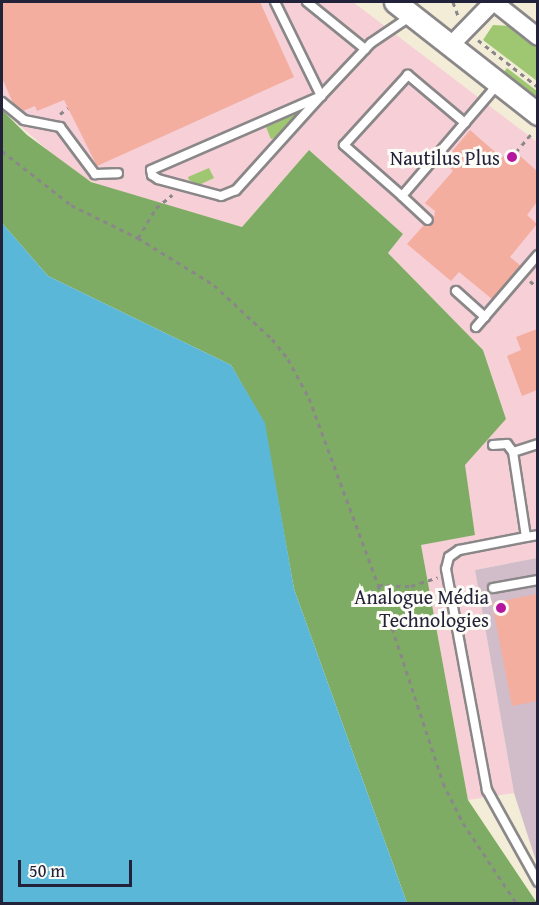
<!DOCTYPE html>
<html>
<head>
<meta charset="utf-8">
<style>
  body { margin:0 }
  #map { position:relative; width:539px; height:905px; overflow:hidden; background:#f3ecd7; font-family:"Gentium Book Plus",serif }
  div>[style] { position:absolute }
  [style*='--x'] { left:calc(var(--x)*1px); top:calc(var(--y)*1px); width:calc(var(--w)*1px); rotate:calc(var(--a)*1deg) }
  .built>* { inset:0; background:#f6cfd7 }
  .industrial>* { inset:0; background:#d1bdc9 }
  .green>* { inset:0; background:#9fc772 }
  .forest>* { inset:0; background:#7fac64 }
  .water>* { inset:0; background:#5ab7d8 }
  .building>* { inset:0; background:#f3aea0 }
  .path>* { height:3px; margin-top:-1.5px; transform-origin:0; background:repeating-linear-gradient(90deg,#8a8789 0 4.5px,transparent 0 9px) }
  .roads { filter:drop-shadow(2px 0 #8a8789) drop-shadow(-2px 0 #8a8789) drop-shadow(0 2px #8a8789) drop-shadow(0 -2px #8a8789) }
  .service>* { height:8px; margin:-4px; padding:0 4px; transform-origin:4px; border-radius:4px; background:#fff }
  .minor>* { height:16px; margin:-8px; padding:0 8px; transform-origin:8px; border-radius:8px; background:#fff }
  .tertiary>* { height:21px; margin:-10.5px; padding:0 10.5px; transform-origin:10.5px; border-radius:10.5px; background:#fff }
  .dots>* { width:16px; height:16px; translate:-50% -50%; box-sizing:border-box; border:3px solid #fdfcf7; border-radius:50% }
  span { translate:-50% -50%; white-space:nowrap; text-align:center; line-height:1.15; -webkit-text-stroke:6px #fdfcf7; paint-order:stroke }
  .poi-label { font-size:20px; color:#22223b }
  .right { translate:-100% -50%; text-align:right }
  .frame { position:absolute; inset:0; border:3px solid #22223b; pointer-events:none }
  .scale { position:absolute; left:18px; top:860px; width:114px; height:27px; box-sizing:border-box; border:3px solid #22223b; border-top:0; padding-left:8px; font-size:18px; line-height:21px; white-space:nowrap; color:#22223b; -webkit-text-stroke:4px #fdfcf7; paint-order:stroke }
</style>
</head>
<body>
<div id="map">
  <div class="built">
    <div style="clip-path:polygon(2px 2px,353px 2px,537px 142px,537px 558px,475px 570px,514px 793px,468px 800px,421px 545px,475px 534px,464px 465px,506px 419px,483px 350px,388px 253px,403px 234px,309px 150px,242px 227px,110px 189px,76px 175px,2px 110px)"></div>
  </div>
  <div class="industrial">
    <div style="clip-path:polygon(537px 558px,537px 864px,514px 793px,475px 570px)"></div>
  </div>
  <div class="green">
    <div style="clip-path:polygon(493px 25px,510px 26px,537px 47px,537px 81px,483px 40px)"></div>
    <div style="clip-path:polygon(507px 68px,537px 91px,537px 99px,503px 73px)"></div>
    <div style="clip-path:polygon(298px 113px,275px 138px,271px 139px,266px 127px)"></div>
    <div style="clip-path:polygon(209px 168px,214px 178px,199px 185px,189px 180px,188px 177px)"></div>
  </div>
  <div class="forest">
    <div style="clip-path:polygon(2px 110px,27px 135px,91px 182px,242px 227px,309px 150px,403px 234px,388px 253px,483px 350px,506px 419px,465px 465px,475px 535px,421px 545px,468px 800px,537px 903px,407px 903px,294px 589px,264px 423px,231px 365px,48px 276px,2px 223px)"></div>
  </div>
  <div class="water">
    <div style="clip-path:polygon(2px 223px,48px 276px,231px 365px,265px 423px,294px 589px,407px 903px,2px 903px)"></div>
  </div>
  <div class="building">
    <div style="clip-path:polygon(2px 2px,260px 2px,294px 77px,97px 166px,64px 100px,37px 111px,35px 106px,23px 111px,13px 103px,2px 78px)"></div>
    <div style="clip-path:polygon(470px 130px,502px 158px,511px 148px,537px 171px,537px 202px,527px 215px,537px 224px,510px 257px,521px 266px,492px 299px,459px 272px,451px 281px,407px 244px,424px 225px,433px 224px,435px 211px,425px 203px,453px 171px,443px 162px)"></div>
    <div style="clip-path:polygon(537px 329px,537px 390px,522px 396px,507px 356px,521px 350px,516px 337px)"></div>
    <div style="clip-path:polygon(537px 594px,537px 701px,512px 706px,492px 603px)"></div>
  </div>
  <div class="path">
    <div style="--x:453;--y:2;--w:15;--a:70"></div>
    <div style="--x:478;--y:40;--w:76;--a:38.1"></div>
    <div style="--x:60;--y:114;--w:10;--a:-37"></div>
    <div style="--x:2;--y:151;--w:88;--a:38"></div>
    <div style="--x:71;--y:205;--w:75;--a:26.2"></div>
    <div style="--x:138;--y:238;--w:89;--a:31.7"></div>
    <div style="--x:214;--y:285;--w:79;--a:43"></div>
    <div style="--x:272;--y:339;--w:26;--a:51"></div>
    <div style="--x:288;--y:359;--w:44;--a:61.7"></div>
    <div style="--x:309;--y:398;--w:199;--a:69.7"></div>
    <div style="--x:378;--y:585;--w:208;--a:71.8"></div>
    <div style="--x:443;--y:783;--w:45;--a:63.4"></div>
    <div style="--x:463;--y:823;--w:97;--a:56.3"></div>
    <div style="--x:516;--y:152;--w:23;--a:-50"></div>
    <div style="--x:138;--y:238;--w:35;--a:-59"></div>
    <div style="--x:156;--y:208;--w:21;--a:-39"></div>
    <div style="--x:530;--y:281;--w:11;--a:41"></div>
    <div style="--x:378;--y:585;--w:33;--a:2"></div>
    <div style="--x:411;--y:586;--w:28;--a:-18"></div>
  </div>
  <div class="roads">
    <div class="service">
      <div style="--x:275;--y:2;--w:105;--a:63.9"></div>
      <div style="--x:321;--y:96;--w:73;--a:-46.7"></div>
      <div style="--x:371;--y:43;--w:48;--a:-34"></div>
      <div style="--x:307;--y:2;--w:75;--a:39"></div>
      <div style="--x:321;--y:96;--w:127;--a:132.1"></div>
      <div style="--x:236;--y:190;--w:16;--a:158"></div>
      <div style="--x:221;--y:196;--w:65;--a:-164.9"></div>
      <div style="--x:158;--y:179;--w:7;--a:-146"></div>
      <div style="--x:152;--y:175;--w:5;--a:-101"></div>
      <div style="--x:151;--y:170;--w:185;--a:-23.5"></div>
      <div style="--x:2;--y:102;--w:28;--a:39"></div>
      <div style="--x:24;--y:120;--w:37;--a:11"></div>
      <div style="--x:60;--y:127;--w:59;--a:53.3"></div>
      <div style="--x:95;--y:174;--w:23;--a:-2"></div>
      <div style="--x:465;--y:123;--w:75;--a:-139.9"></div>
      <div style="--x:408;--y:75;--w:95;--a:132.4"></div>
      <div style="--x:344;--y:145;--w:77;--a:41.3"></div>
      <div style="--x:402;--y:196;--w:148;--a:-49.4"></div>
      <div style="--x:402;--y:196;--w:35;--a:43"></div>
      <div style="--x:456;--y:291;--w:39;--a:42"></div>
      <div style="--x:476;--y:327;--w:95;--a:-49.3"></div>
      <div style="--x:538;--y:444;--w:26;--a:162"></div>
      <div style="--x:513;--y:452;--w:86;--a:81.3"></div>
      <div style="--x:526;--y:537;--w:12;--a:-9"></div>
      <div style="--x:493;--y:445;--w:14;--a:-4"></div>
      <div style="--x:507;--y:444;--w:10;--a:53"></div>
      <div style="--x:526;--y:537;--w:68;--a:169"></div>
      <div style="--x:459;--y:550;--w:12;--a:145"></div>
      <div style="--x:449;--y:557;--w:12;--a:104"></div>
      <div style="--x:446;--y:569;--w:225;--a:79.5"></div>
      <div style="--x:487;--y:790;--w:105;--a:61"></div>
      <div style="--x:493;--y:588;--w:46;--a:-10.1"></div>
    </div>
    <div class="minor">
      <div style="--x:494;--y:2;--w:56;--a:38.5"></div>
      <div style="--x:450;--y:46;--w:62;--a:-45.7"></div>
    </div>
    <div class="tertiary">
      <div style="--x:395;--y:2;--w:182;--a:38.1"></div>
    </div>
  </div>
  <div class="dots">
    <div style="left:512px;top:157px;background:#b5179e"></div>
    <div style="left:501px;top:608px;background:#b5179e"></div>
  </div>
  <div class="poi-label">
    <span class="right" style="left:500px;top:157px">Nautilus Plus</span>
    <span class="right" style="left:489px;top:608px">Analogue Média<br>Technologies</span>
  </div>
  <div class="frame"></div>
  <div class="scale">50 m</div>
</div>
</body>
</html>
